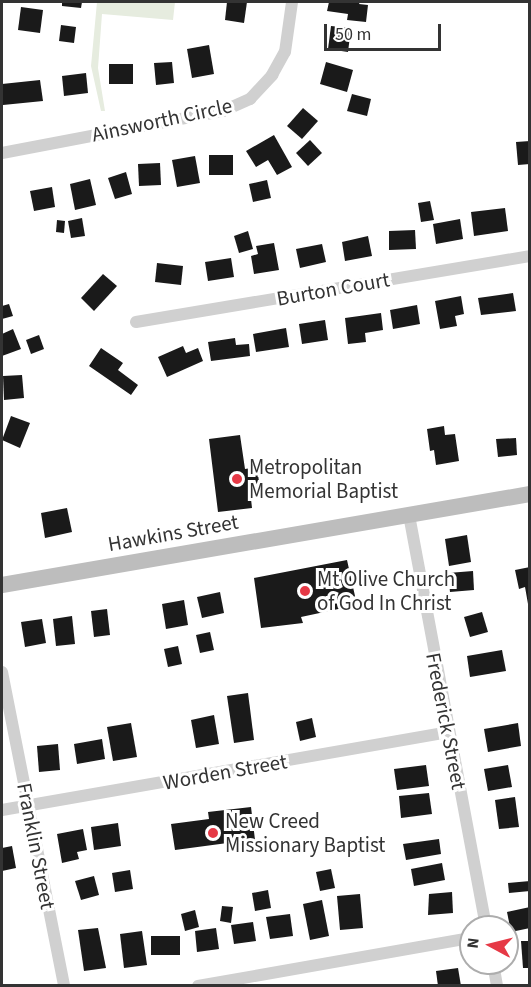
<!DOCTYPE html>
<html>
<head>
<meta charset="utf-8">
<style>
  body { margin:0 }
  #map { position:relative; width:531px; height:987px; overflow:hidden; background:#fff; font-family:"Source Sans 3",sans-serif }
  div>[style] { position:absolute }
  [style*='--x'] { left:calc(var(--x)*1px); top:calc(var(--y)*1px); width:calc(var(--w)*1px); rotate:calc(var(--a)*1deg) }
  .green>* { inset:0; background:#e6ecdf }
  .building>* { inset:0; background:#1a1a1a }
  .street>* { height:12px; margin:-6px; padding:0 6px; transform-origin:6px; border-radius:6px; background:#d0d0d0 }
  .secondary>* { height:16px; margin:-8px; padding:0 8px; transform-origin:8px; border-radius:8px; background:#bdbdbd }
  .dots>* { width:16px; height:16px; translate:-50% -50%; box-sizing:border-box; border:3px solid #fff; border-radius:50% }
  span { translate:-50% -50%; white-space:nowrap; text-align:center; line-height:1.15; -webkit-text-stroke:6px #fff; paint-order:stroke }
  .street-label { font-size:21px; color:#333 }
  .poi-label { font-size:21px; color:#333 }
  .left { translate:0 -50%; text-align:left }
  .frame { position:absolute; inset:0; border:3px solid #333; pointer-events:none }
  .north { position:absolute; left:459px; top:915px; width:60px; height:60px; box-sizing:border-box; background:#fff; border:2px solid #adadad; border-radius:50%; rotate:277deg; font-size:16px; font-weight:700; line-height:24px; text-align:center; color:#333 }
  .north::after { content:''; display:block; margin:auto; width:21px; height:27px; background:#e63946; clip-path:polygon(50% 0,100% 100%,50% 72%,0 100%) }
  .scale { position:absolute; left:324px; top:24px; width:117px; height:27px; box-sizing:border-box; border:3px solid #333; border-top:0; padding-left:8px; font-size:18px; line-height:21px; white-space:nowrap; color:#333; -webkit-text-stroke:4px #fff; paint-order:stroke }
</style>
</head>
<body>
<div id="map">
  <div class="green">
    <div style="clip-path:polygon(97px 2px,175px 2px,173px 20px,102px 14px,98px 68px,105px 111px,101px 111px,91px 66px)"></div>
  </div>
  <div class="building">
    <div style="clip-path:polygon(62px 2px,82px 2px,81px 8px,62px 6px)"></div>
    <div style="clip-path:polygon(227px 2px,247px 2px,244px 23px,225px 20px)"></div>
    <div style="clip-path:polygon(329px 2px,360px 2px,359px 4px,368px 5px,366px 22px,347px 20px,348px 14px,327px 11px)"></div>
    <div style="clip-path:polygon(21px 7px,43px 10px,40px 33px,18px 30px)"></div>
    <div style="clip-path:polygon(61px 25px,76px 27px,74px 43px,59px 41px)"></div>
    <div style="clip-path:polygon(331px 26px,351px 28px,348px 52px,328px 49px)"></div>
    <div style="clip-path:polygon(209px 45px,214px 74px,192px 78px,187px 49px)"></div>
    <div style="clip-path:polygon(172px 62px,174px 83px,156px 85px,154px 63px)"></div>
    <div style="clip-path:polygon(326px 62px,353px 70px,347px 92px,320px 84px)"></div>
    <div style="clip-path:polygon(109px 64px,133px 64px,133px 84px,109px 84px)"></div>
    <div style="clip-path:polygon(86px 73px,88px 93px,64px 96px,62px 76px)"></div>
    <div style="clip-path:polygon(40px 80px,43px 101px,3px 105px,2px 84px)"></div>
    <div style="clip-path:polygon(352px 94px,371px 99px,367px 116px,347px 111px)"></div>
    <div style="clip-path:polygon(303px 108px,318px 121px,302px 139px,287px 126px)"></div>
    <div style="clip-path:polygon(274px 135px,292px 167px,277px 175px,268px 160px,256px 167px,246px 151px)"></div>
    <div style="clip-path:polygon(310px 140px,322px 153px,308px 166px,296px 153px)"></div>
    <div style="clip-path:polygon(530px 141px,530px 164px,518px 165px,516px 142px)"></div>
    <div style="clip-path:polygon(209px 155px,233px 155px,233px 175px,209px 175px)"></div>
    <div style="clip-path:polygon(195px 156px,200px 183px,177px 187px,172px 160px)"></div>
    <div style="clip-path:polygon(160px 163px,161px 185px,139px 186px,138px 164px)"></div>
    <div style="clip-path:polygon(126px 172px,132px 194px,115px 199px,108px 178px)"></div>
    <div style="clip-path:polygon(90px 179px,96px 205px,75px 210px,70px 184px)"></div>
    <div style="clip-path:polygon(267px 180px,271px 198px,253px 202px,249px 184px)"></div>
    <div style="clip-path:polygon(52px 187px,55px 207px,34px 211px,30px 191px)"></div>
    <div style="clip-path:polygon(430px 201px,434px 220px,421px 222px,418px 203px)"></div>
    <div style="clip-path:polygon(505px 208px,508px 231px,474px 236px,471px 212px)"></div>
    <div style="clip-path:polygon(82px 218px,85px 236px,71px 238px,68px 221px)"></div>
    <div style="clip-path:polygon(460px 219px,463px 239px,436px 244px,433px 224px)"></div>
    <div style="clip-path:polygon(57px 220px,65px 221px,64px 233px,56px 232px)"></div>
    <div style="clip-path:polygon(415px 230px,416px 249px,389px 250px,389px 231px)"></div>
    <div style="clip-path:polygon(248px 231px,253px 249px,239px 253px,234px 236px)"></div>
    <div style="clip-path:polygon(368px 236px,372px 256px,345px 261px,342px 242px)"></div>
    <div style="clip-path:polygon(274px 243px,279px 270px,254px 274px,251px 256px,258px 254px,256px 246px)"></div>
    <div style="clip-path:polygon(322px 244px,326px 262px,300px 268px,296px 249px)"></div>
    <div style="clip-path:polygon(231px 258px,234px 277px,208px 281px,205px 262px)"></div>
    <div style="clip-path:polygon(157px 263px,183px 266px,181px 285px,155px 282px)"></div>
    <div style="clip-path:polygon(103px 274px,117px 286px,94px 311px,81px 298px)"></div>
    <div style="clip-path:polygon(513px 293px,516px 311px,481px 315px,478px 298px)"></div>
    <div style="clip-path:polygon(461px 296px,464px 314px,455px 316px,457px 326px,440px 329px,435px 301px)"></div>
    <div style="clip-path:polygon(9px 304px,13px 316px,2px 319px,2px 306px)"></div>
    <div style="clip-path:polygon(417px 305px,420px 324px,393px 329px,390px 310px)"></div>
    <div style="clip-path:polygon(381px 313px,383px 330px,365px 333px,366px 342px,348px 344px,345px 318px)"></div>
    <div style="clip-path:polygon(325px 320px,328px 340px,302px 344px,299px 324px)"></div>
    <div style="clip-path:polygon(286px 328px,289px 347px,256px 352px,253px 334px)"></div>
    <div style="clip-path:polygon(13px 329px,21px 349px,2px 356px,2px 334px)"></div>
    <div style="clip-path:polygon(39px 335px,44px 349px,31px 354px,26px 340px)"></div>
    <div style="clip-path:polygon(235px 338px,236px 345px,249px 344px,250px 356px,211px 361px,208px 342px)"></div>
    <div style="clip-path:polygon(183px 346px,186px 353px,198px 348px,203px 361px,167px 377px,158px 357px)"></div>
    <div style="clip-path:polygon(101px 348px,123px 363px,118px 370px,138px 385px,131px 395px,89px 366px)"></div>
    <div style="clip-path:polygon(22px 375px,24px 398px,4px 400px,3px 376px)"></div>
    <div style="clip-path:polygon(11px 416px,30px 423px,20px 448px,2px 440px)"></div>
    <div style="clip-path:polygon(444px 426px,445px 435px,455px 434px,459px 461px,436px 465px,434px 450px,430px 451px,427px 429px)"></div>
    <div style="clip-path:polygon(240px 435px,245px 469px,257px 467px,260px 489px,250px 490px,252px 508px,218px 512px,209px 439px)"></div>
    <div style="clip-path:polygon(516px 438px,517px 455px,498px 457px,496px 439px)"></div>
    <div style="clip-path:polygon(67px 508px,72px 532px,45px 538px,41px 513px)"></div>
    <div style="clip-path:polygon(467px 535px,471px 562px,449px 566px,445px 539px)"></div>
    <div style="clip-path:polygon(347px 560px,357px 605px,301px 617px,303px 623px,261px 628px,254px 578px)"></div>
    <div style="clip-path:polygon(530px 567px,530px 604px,528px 604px,525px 587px,519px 589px,515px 570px)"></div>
    <div style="clip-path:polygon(473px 571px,474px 590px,450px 592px,448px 573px)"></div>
    <div style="clip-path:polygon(220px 592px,224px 613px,202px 618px,197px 597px)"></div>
    <div style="clip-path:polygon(184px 600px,188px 625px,166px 629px,162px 604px)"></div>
    <div style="clip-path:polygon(107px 609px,110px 635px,94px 637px,91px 611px)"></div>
    <div style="clip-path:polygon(482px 612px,488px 632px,470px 637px,464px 617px)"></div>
    <div style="clip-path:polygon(72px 616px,75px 644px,56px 646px,53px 619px)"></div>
    <div style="clip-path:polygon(42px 619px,46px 643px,25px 647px,21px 622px)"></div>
    <div style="clip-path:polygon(210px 632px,214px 650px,200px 653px,196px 635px)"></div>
    <div style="clip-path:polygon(178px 646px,182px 664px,168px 667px,164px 649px)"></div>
    <div style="clip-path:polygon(502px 650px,506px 671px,470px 677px,467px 656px)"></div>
    <div style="clip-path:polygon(248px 693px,254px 740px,234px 743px,227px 696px)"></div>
    <div style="clip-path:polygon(214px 715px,219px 744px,196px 748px,191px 720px)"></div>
    <div style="clip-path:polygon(312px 718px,316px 737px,300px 741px,296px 722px)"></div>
    <div style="clip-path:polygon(131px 723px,137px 757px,113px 761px,107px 727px)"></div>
    <div style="clip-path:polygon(518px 723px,521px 746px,488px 752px,484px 729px)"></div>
    <div style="clip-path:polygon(102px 739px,105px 759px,77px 764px,74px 744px)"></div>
    <div style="clip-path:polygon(58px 744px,60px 770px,39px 772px,37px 746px)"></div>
    <div style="clip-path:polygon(426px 765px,429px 786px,397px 790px,394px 769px)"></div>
    <div style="clip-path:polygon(508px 765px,512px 787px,488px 791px,484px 769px)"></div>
    <div style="clip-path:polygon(429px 793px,432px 814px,401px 818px,399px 796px)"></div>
    <div style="clip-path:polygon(515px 797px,519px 827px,499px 829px,495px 800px)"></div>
    <div style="clip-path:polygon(251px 807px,256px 848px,236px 851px,235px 842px,175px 850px,171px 824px,209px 819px,208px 812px)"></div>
    <div style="clip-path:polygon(118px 823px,121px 846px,94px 850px,91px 827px)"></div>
    <div style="clip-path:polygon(83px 829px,87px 850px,77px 852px,79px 859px,62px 863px,57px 834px)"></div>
    <div style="clip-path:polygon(439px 839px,441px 854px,406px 860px,403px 844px)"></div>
    <div style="clip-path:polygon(12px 846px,16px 868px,2px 871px,2px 848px)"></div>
    <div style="clip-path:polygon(442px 863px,445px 880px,414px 886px,411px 869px)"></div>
    <div style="clip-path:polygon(331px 869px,335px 888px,320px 891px,316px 872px)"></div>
    <div style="clip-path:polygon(130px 870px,133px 889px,115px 892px,112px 873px)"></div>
    <div style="clip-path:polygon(94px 876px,99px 895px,81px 900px,75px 881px)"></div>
    <div style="clip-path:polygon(530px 881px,530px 891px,509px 893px,508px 883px)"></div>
    <div style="clip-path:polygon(268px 890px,271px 908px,255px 911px,252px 893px)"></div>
    <div style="clip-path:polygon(452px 892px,453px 913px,428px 915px,429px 894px)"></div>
    <div style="clip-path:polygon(360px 894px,363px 928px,340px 930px,337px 896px)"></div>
    <div style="clip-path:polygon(322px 900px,329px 936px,310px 940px,303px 904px)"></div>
    <div style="clip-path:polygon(222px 906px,233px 907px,231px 923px,220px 921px)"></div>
    <div style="clip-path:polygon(530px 907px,530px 928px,511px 932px,507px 912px)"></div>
    <div style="clip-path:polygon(195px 910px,199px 927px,185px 931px,181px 914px)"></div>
    <div style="clip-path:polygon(290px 914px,293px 936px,270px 939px,266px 917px)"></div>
    <div style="clip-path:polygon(253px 922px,256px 941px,234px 944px,231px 925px)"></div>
    <div style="clip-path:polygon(98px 928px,106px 968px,84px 971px,78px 930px)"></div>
    <div style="clip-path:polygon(216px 928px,219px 949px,197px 952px,195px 931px)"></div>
    <div style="clip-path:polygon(142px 931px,147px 965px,124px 968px,120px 934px)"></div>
    <div style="clip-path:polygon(151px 936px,180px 936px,180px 955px,151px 955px)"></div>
    <div style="clip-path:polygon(521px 941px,530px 941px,530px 968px,523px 968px)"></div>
    <div style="clip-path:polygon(458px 968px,461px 986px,438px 986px,436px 971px)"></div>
  </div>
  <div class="street">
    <div style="--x:2;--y:153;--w:225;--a:-10.8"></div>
    <div style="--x:223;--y:111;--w:30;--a:-24"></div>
    <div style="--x:250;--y:99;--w:33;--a:-47"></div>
    <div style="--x:272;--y:75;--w:26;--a:-61"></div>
    <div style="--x:285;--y:52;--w:50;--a:-82"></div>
    <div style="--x:136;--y:322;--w:399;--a:-9.5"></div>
    <div style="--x:409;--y:515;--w:419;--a:79.4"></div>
    <div style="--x:2;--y:672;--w:320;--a:78.8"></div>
    <div style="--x:2;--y:810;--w:453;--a:-9.9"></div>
    <div style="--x:493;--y:963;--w:23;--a:80"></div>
    <div style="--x:198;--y:986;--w:277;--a:-10"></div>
  </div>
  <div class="secondary">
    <div style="--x:2;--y:585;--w:536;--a:-9.78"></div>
  </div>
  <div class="dots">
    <div style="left:237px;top:479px;background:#e63946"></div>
    <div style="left:305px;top:591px;background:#e63946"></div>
    <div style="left:213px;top:833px;background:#e63946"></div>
  </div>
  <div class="street-label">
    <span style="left:162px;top:120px;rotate:-12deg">Ainsworth Circle</span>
    <span style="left:333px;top:289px;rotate:-10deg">Burton Court</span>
    <span style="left:173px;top:533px;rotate:-10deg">Hawkins Street</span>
    <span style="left:446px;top:721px;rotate:79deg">Frederick Street</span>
    <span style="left:225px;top:772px;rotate:-10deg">Worden Street</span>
    <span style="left:36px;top:846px;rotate:79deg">Franklin Street</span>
  </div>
  <div class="poi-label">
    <span class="left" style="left:249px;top:479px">Metropolitan<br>Memorial Baptist</span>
    <span class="left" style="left:317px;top:591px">Mt Olive Church<br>of God In Christ</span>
    <span class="left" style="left:225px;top:833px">New Creed<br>Missionary Baptist</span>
  </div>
  <div class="frame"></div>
  <div class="north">N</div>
  <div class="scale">50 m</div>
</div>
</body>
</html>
